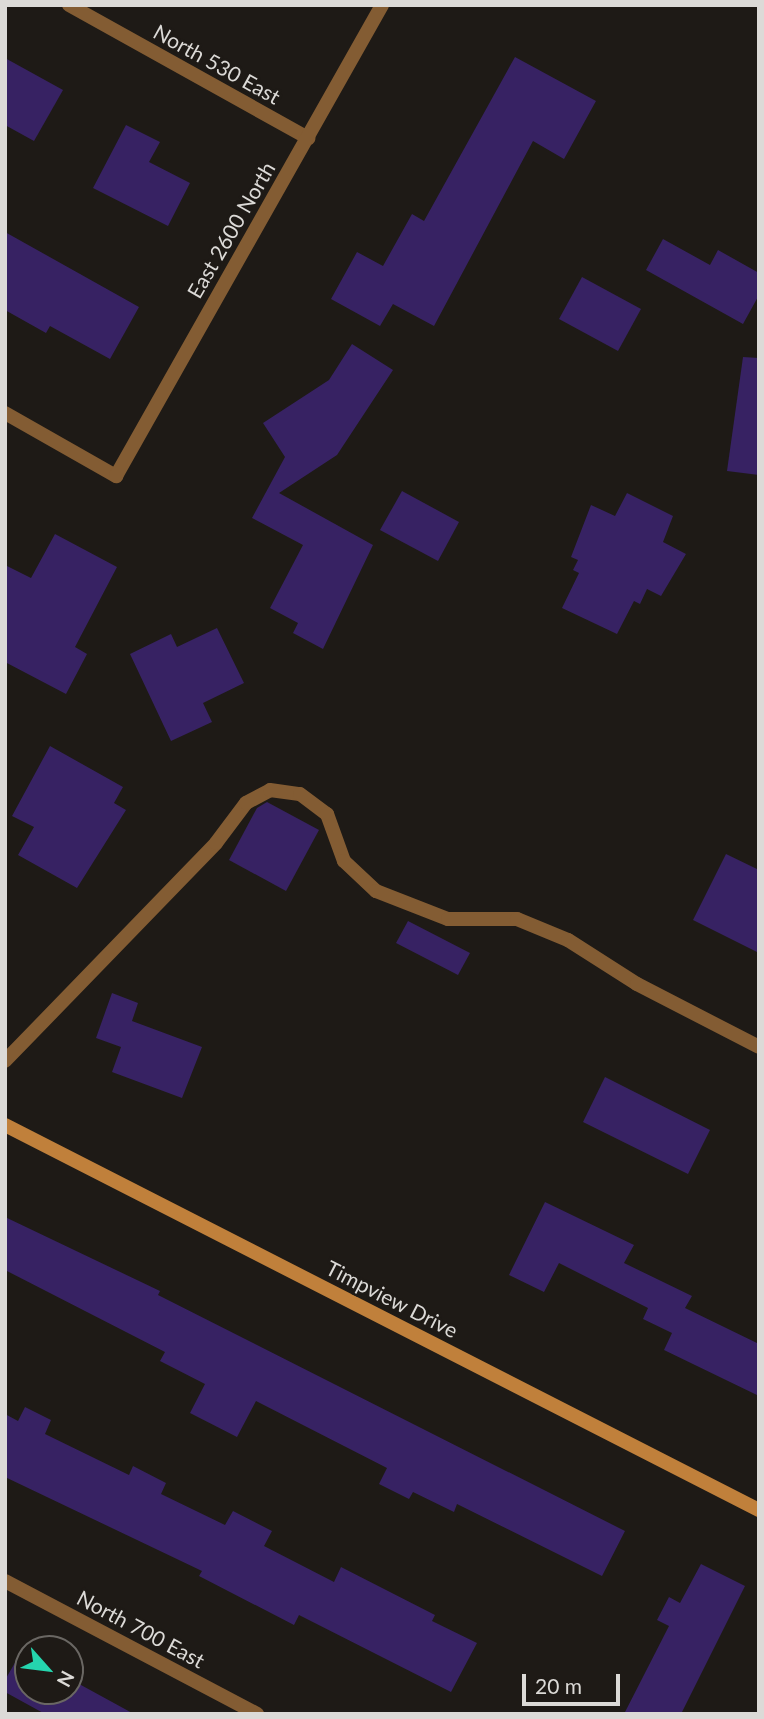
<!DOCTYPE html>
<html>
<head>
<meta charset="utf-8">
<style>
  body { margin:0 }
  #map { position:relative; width:764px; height:1719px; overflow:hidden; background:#1e1a16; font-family:Lato,sans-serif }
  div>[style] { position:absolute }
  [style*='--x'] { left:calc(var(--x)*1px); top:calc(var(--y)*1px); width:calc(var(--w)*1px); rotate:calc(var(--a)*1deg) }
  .building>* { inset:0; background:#372263 }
  .lane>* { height:14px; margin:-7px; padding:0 7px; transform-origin:7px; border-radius:7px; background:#835c33 }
  .street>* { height:14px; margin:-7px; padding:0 7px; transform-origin:7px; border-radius:7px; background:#835c33 }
  .secondary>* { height:14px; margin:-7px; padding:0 7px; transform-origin:7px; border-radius:7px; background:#c0803b }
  span { translate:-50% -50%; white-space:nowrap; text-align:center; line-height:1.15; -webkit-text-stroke:5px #1e1a16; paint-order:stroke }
  .street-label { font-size:21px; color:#dcdad7 }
  .frame { position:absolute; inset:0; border:7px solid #dcdad7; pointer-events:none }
  .north { position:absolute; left:14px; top:1635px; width:70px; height:70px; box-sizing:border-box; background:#1e1a16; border:2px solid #6a6763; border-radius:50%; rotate:118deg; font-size:19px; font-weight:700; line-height:28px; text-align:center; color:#dcdad7 }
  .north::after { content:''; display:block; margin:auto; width:24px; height:32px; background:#25d5ae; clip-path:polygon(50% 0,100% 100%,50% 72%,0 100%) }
  .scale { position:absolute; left:522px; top:1674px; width:98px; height:32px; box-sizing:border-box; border:4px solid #dcdad7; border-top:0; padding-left:9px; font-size:21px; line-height:24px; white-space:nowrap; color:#dcdad7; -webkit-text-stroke:5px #1e1a16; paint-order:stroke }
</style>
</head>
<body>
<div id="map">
  <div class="building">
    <div style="clip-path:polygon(515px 57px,596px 101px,564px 159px,533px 141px,434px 326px,393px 304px,380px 326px,331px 299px,357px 252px,383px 266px,412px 214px,424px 221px)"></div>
    <div style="clip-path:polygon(5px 58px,63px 90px,34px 141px,5px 125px)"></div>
    <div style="clip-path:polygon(126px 125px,160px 142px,149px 162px,190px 183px,168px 226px,93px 188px)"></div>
    <div style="clip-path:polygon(5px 232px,139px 307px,110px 359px,50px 326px,46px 333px,5px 310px)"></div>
    <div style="clip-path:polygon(663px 239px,710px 265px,718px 250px,759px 273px,759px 295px,743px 324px,646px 270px)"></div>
    <div style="clip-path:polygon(582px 277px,641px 309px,618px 351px,559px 319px)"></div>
    <div style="clip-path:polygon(352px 344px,393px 370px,337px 455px,279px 493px,373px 545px,323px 649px,293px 633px,298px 623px,270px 608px,303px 545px,252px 518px,285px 457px,263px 423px,329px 380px)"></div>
    <div style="clip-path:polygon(743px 357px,759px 358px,759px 475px,727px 471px)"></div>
    <div style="clip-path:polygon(402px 491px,459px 522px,438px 561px,380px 530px)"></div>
    <div style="clip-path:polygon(627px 493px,673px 516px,663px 542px,686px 554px,661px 596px,647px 589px,640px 604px,634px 601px,617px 634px,562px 608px,579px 573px,573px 570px,578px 560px,571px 557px,591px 505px,615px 516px)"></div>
    <div style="clip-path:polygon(55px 534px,117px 567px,75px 647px,87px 654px,66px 694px,5px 662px,5px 565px,31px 578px)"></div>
    <div style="clip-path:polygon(217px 628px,244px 683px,203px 703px,212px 722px,171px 741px,130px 654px,171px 634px,177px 647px)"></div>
    <div style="clip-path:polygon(50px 746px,123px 787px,114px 803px,126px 810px,77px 888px,18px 855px,34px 827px,12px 816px)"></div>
    <div style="clip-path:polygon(267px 802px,319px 830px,286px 891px,229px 860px,257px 808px)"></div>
    <div style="clip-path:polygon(726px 854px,759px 870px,759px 953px,693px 920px)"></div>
    <div style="clip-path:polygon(408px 921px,470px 953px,458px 975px,396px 943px)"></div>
    <div style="clip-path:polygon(112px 993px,138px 1003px,132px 1021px,202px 1047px,182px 1098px,112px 1072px,121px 1047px,96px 1038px)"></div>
    <div style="clip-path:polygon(605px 1077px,710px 1130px,688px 1174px,583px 1122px)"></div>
    <div style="clip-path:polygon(545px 1202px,634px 1245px,624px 1263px,692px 1296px,685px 1308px,759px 1344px,759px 1396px,664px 1350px,672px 1333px,643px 1319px,648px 1308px,559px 1263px,544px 1292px,509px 1275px)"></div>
    <div style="clip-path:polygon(5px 1217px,160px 1291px,158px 1295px,625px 1531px,602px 1576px,457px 1504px,454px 1512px,413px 1492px,409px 1499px,379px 1484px,387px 1468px,256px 1401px,237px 1437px,190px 1413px,205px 1384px,160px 1361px,165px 1352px,5px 1270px)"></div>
    <div style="clip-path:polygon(25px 1407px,51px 1420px,45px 1434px,129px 1475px,133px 1466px,166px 1483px,161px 1494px,225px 1525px,233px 1511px,272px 1531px,264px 1546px,334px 1582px,341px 1567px,435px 1615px,432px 1621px,477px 1643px,451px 1692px,299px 1615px,294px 1625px,199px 1576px,202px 1571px,5px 1477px,5px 1414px,18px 1421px)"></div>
    <div style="clip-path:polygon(701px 1564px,745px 1586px,681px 1714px,624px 1714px,669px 1626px,657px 1620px,669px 1597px,680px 1603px)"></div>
    <div style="clip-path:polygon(24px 1647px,28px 1649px,28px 1691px,70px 1691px,70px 1679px,134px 1714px,45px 1714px,5px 1692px,5px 1680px)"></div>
  </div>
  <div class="lane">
    <div style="--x:5;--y:1061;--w:303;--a:-45.9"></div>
    <div style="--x:216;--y:843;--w:50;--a:-53.1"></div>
    <div style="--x:246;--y:803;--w:27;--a:-28"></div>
    <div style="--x:270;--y:790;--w:30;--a:8"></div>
    <div style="--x:300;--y:794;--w:34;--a:37"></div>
    <div style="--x:327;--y:814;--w:50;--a:70.1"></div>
    <div style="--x:344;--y:861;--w:44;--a:43.2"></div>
    <div style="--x:376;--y:891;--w:77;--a:21.3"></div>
    <div style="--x:448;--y:919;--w:69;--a:0"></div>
    <div style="--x:517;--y:919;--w:55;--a:22.4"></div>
    <div style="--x:568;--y:940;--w:82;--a:32.5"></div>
  </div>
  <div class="street">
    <div style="--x:69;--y:5;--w:274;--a:29.1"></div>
    <div style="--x:5;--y:413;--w:128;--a:29.6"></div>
    <div style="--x:116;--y:476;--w:541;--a:-60.54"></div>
    <div style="--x:637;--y:984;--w:137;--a:27.3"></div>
    <div style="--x:5;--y:1581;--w:285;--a:27.8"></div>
  </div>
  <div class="secondary">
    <div style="--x:5;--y:1125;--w:847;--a:27.05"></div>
  </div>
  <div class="street-label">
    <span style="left:217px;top:64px;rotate:29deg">North 530 East</span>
    <span style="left:231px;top:230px;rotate:-60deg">East 2600 North</span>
    <span style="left:392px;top:1299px;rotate:27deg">Timpview Drive</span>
    <span style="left:141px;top:1629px;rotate:28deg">North 700 East</span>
  </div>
  <div class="frame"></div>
  <div class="north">N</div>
  <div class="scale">20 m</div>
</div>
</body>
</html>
